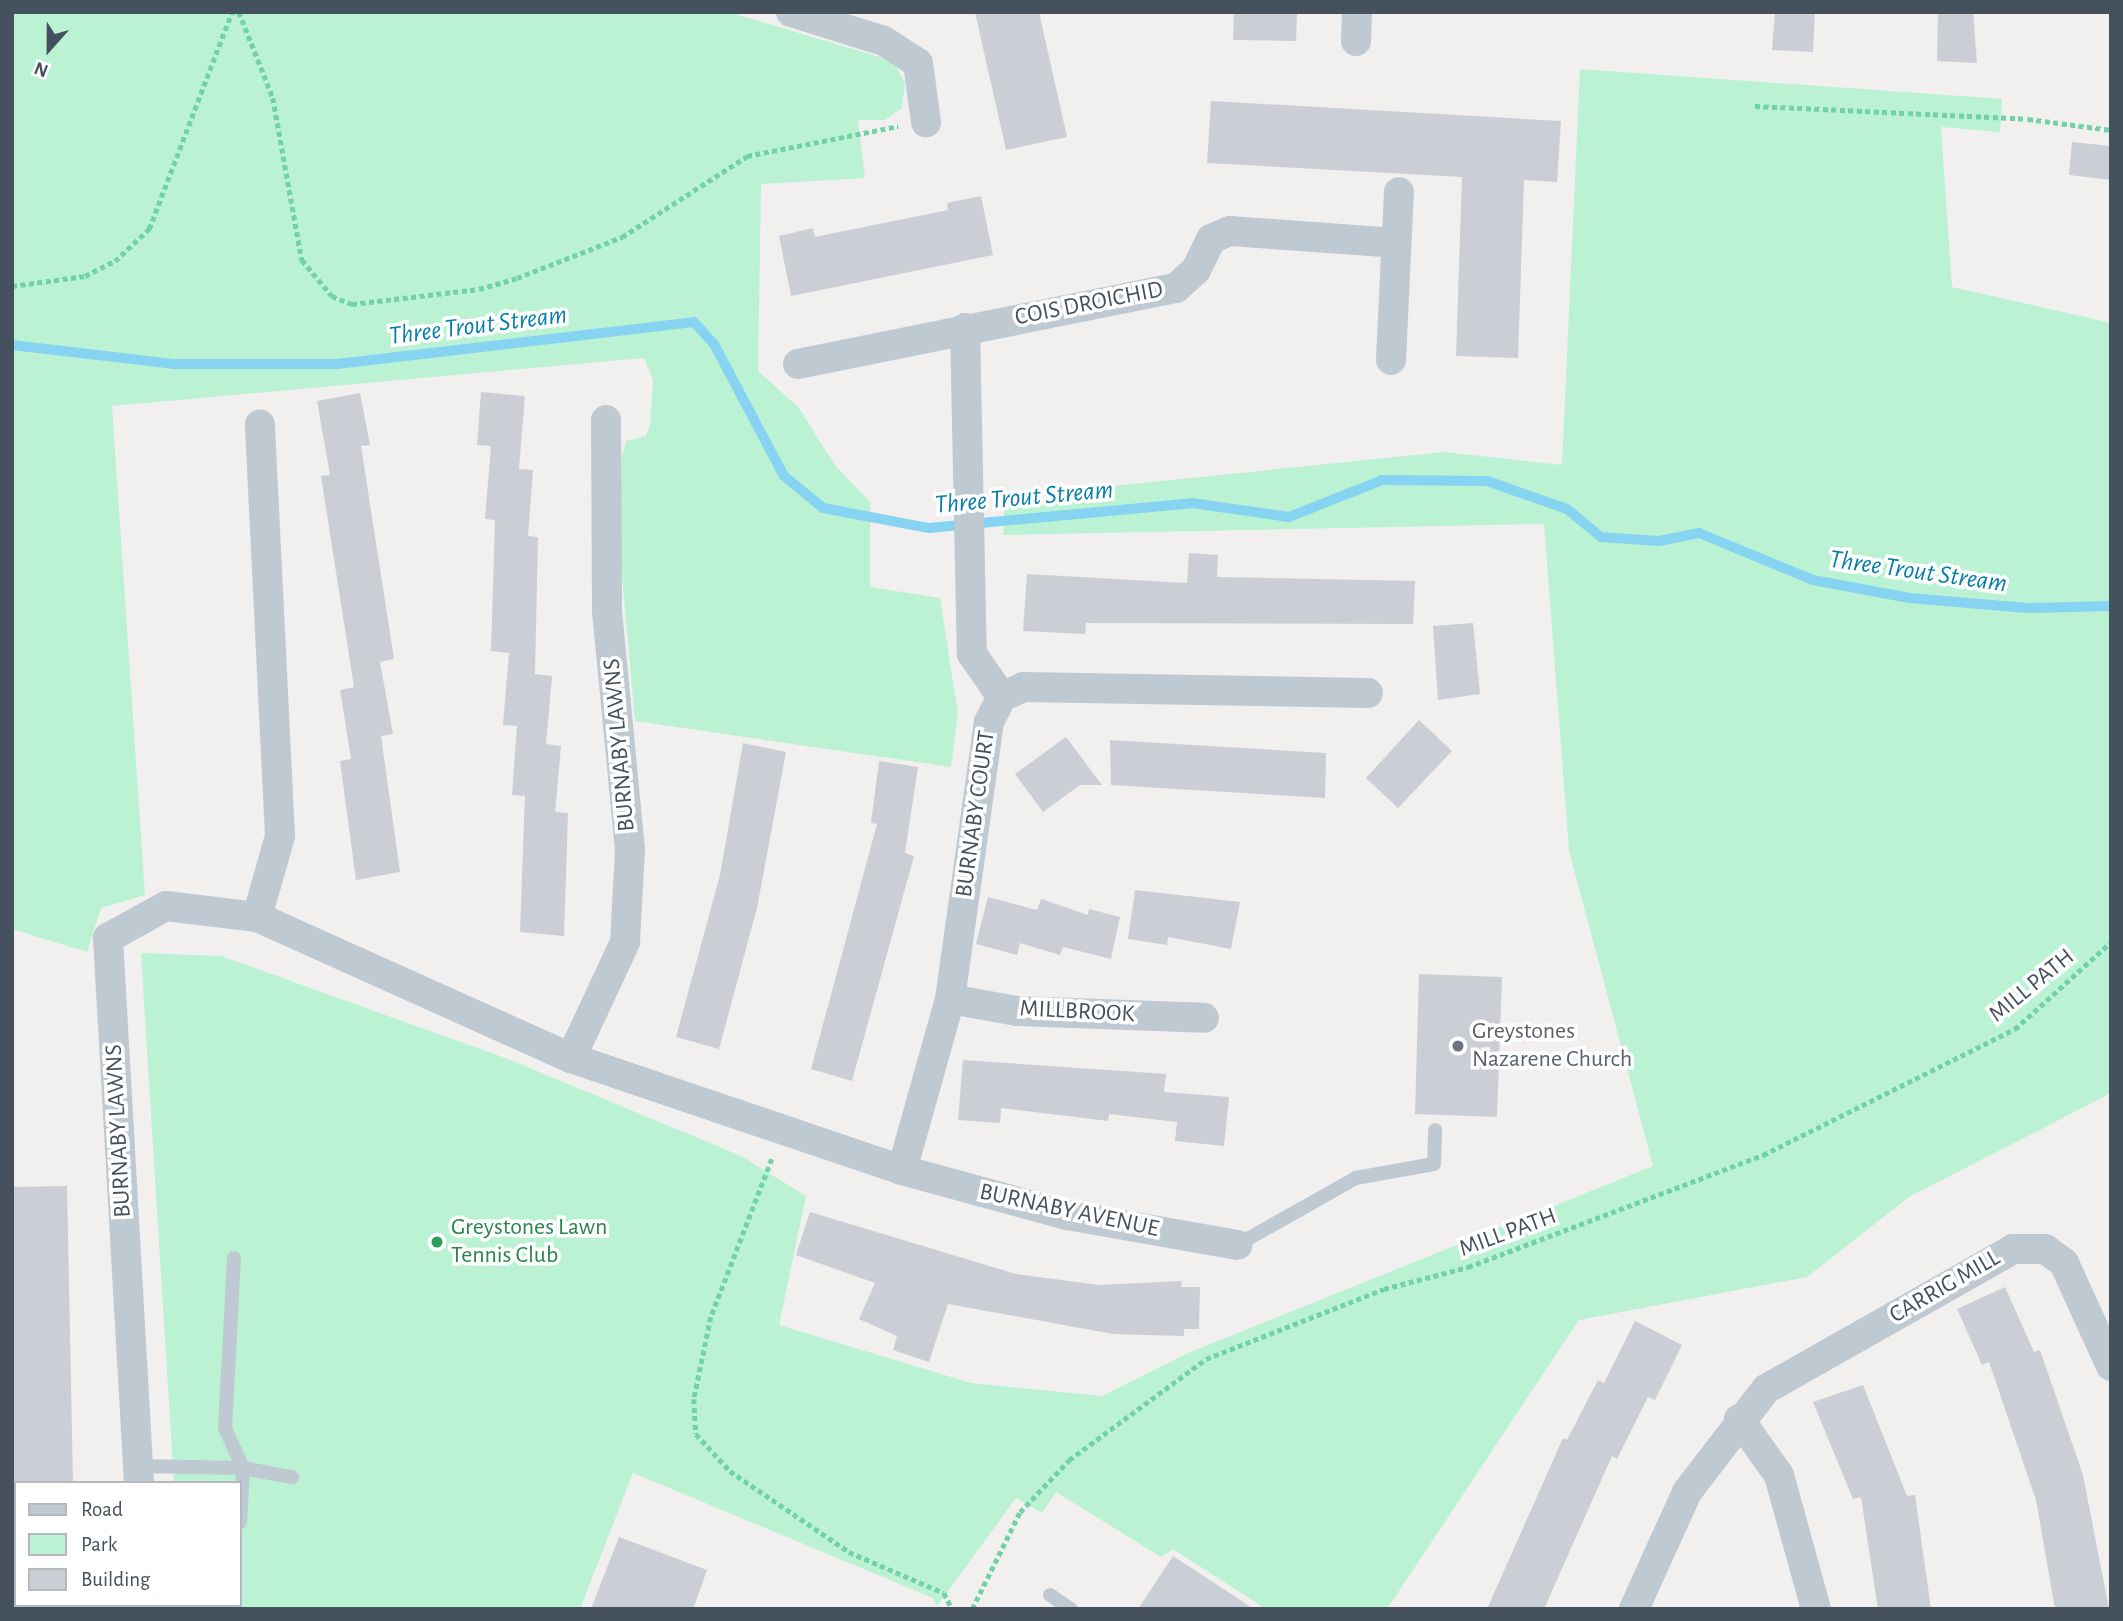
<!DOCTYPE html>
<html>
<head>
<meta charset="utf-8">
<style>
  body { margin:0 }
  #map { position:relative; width:2123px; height:1621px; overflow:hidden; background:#f2efef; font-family:"Alegreya Sans",sans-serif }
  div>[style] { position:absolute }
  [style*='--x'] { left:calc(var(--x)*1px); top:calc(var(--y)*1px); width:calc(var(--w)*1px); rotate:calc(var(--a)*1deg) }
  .green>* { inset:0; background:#bbf2d3 }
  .stream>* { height:10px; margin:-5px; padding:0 5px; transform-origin:5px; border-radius:5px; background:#86d4f1 }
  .building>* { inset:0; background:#cbced4 }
  .path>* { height:4.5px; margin-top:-2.25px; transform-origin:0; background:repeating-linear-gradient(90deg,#71d1a8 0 5px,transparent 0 8.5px) }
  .lane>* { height:14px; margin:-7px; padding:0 7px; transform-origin:7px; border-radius:7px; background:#bfc9d2 }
  .street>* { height:30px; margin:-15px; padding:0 15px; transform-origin:15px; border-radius:15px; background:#bfc9d2 }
  .dots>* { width:19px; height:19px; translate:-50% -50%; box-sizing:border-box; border:4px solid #fff; border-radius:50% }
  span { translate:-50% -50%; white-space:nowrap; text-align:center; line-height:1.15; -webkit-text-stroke:7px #fff; paint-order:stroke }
  .street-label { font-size:24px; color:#46515e }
  .worship-label { font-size:24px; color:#5b616d }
  .left { translate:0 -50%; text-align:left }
  .leisure-label { font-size:24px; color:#27864d }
  .water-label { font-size:26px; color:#067eaa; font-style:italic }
  .frame { position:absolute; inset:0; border:14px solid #46515e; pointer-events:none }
  .legend { position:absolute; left:14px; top:1481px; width:228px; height:126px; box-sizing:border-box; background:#fff; border:2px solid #b5b9bf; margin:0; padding:9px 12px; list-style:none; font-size:21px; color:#46515e }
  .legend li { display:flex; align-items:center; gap:14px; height:35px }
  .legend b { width:35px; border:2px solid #b5b9bf }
  .north { position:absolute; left:14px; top:14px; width:70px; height:70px; -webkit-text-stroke:5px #fff; paint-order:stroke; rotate:201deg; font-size:19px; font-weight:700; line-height:28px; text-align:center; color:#46515e }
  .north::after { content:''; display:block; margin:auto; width:24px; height:32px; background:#46515e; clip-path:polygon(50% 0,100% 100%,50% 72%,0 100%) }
</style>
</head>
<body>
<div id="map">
  <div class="green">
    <div style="clip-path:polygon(12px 12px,728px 12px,893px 61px,905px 83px,902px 108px,885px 120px,858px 120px,865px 178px,761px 184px,758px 371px,799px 408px,834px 464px,870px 502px,870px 587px,940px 598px,958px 714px,951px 767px,635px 721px,614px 486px,626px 441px,646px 436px,650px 425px,653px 380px,644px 358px,112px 406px,145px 895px,101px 908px,87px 952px,12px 929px)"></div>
    <div style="clip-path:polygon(1580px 69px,2002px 99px,2000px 132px,1941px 127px,1952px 287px,2111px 323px,2111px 1093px,1909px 1197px,1807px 1277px,1579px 1320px,1387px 1609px,1266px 1609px,1173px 1549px,1161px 1557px,1056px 1492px,1042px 1513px,1016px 1498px,937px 1606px,933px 1598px,633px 1473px,580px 1609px,180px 1609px,240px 1605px,240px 1483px,174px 1483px,141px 953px,221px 956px,508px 1059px,741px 1156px,806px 1196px,779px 1325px,971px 1383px,1102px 1396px,1188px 1353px,1653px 1166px,1569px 851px,1544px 524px,1003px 535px,1005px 497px,1444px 452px,1562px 465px)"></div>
  </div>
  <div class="stream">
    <div style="--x:12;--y:345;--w:162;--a:6.7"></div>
    <div style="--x:173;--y:364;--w:164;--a:0"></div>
    <div style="--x:337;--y:364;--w:359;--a:-6.7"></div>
    <div style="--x:694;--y:322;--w:30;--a:48"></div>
    <div style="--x:714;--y:344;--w:149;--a:62.1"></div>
    <div style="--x:784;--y:476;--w:50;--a:39.4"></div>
    <div style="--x:823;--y:508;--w:108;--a:10.7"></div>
    <div style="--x:929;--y:528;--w:264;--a:-5.4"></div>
    <div style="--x:1192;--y:503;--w:98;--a:8.2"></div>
    <div style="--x:1289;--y:517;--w:100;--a:-21.7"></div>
    <div style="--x:1382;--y:480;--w:105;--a:0.5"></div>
    <div style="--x:1487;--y:481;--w:85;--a:19.3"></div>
    <div style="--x:1567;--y:509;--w:44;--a:39.5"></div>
    <div style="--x:1601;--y:537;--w:58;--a:3.9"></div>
    <div style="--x:1659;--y:541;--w:41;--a:-11.3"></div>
    <div style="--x:1699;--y:533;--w:123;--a:22.4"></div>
    <div style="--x:1813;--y:580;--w:98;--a:10.6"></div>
    <div style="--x:1909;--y:598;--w:119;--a:4.8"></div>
    <div style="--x:2028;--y:608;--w:83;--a:-1.4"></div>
  </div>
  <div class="building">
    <div style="clip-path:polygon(975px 12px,1039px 12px,1067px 137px,1006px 150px)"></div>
    <div style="clip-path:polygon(1234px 12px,1297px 12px,1296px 41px,1233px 40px)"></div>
    <div style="clip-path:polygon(1775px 12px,1815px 12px,1813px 52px,1772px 50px)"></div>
    <div style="clip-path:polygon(1938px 12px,1973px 12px,1977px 63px,1937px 61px)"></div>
    <div style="clip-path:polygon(1211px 101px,1561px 121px,1557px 182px,1524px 180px,1518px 358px,1456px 356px,1462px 177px,1207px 163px)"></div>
    <div style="clip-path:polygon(2072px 142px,2111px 146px,2111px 180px,2069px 175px)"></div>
    <div style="clip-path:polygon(981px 196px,993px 255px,791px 296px,779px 236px,813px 228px,815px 237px,948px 210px,947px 203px)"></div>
    <div style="clip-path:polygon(481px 392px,525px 396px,519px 469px,533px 470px,528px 536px,538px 537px,535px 674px,552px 676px,546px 744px,561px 746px,555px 812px,568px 813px,564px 936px,520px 932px,525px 796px,512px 795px,517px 726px,503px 725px,509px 653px,491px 651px,495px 520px,485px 519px,491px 446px,477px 445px)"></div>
    <div style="clip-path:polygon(360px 393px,370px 445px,361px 446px,394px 659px,380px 662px,393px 734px,381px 736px,400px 872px,356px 880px,340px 761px,351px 759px,340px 690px,354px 687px,321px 476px,330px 475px,317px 401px)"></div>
    <div style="clip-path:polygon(1189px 553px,1218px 555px,1217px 577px,1415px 581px,1413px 624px,1086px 623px,1085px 634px,1023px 631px,1027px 574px,1187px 583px)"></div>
    <div style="clip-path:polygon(1473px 623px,1480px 694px,1438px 700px,1433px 626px)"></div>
    <div style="clip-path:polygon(1419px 720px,1452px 751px,1398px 808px,1366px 778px)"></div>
    <div style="clip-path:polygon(1066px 737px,1102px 785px,1080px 785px,1043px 812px,1015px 774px)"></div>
    <div style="clip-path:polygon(1110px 740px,1326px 753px,1325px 798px,1111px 785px)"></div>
    <div style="clip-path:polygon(743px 743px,786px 752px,757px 908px,719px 1049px,676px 1037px,720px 875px)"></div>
    <div style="clip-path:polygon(879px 761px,918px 767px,905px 853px,914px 856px,852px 1081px,811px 1069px,877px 824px,871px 823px)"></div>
    <div style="clip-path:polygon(1135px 890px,1240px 902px,1231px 949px,1168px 937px,1167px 945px,1128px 939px)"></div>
    <div style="clip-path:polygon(988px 897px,1037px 910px,1041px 899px,1088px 915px,1089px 909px,1120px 917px,1111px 959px,1063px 947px,1060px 955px,1020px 943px,1017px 955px,976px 944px)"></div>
    <div style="clip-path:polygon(1419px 974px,1502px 977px,1497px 1117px,1415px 1114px)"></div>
    <div style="clip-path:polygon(963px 1060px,1166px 1074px,1164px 1092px,1229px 1097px,1224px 1146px,1175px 1141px,1177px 1122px,1109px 1114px,1108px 1121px,1001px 1108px,1000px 1123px,958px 1120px)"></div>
    <div style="clip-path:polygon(67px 1186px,73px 1483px,12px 1483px,12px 1187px)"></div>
    <div style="clip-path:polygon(810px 1212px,1016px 1274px,1099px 1285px,1182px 1281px,1181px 1287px,1200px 1287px,1199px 1329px,1184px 1329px,1184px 1336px,1113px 1334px,948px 1304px,929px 1362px,893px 1350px,897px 1336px,859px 1319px,875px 1283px,796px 1255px)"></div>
    <div style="clip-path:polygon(2005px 1287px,2034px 1352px,2040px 1350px,2083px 1475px,2109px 1609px,2055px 1609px,2036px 1500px,1989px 1362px,1982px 1365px,1957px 1309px)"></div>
    <div style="clip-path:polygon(1635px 1321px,1682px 1345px,1655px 1400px,1648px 1397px,1617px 1459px,1612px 1456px,1544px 1609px,1487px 1609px,1563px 1438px,1567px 1440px,1598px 1380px,1604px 1383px)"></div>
    <div style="clip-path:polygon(1863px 1385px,1907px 1496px,1915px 1495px,1931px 1609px,1878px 1609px,1861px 1497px,1853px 1499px,1813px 1402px)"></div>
    <div style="clip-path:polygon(619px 1537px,707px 1570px,693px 1609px,591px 1609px)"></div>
    <div style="clip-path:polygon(1173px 1556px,1254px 1609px,1138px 1609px)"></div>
  </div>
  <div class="path">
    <div style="--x:239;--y:12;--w:92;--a:68.4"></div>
    <div style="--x:273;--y:98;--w:165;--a:79.9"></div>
    <div style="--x:302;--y:260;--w:47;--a:50.2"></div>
    <div style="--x:332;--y:296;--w:22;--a:22"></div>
    <div style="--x:352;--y:304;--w:128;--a:-6.7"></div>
    <div style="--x:479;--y:289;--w:40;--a:-16"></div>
    <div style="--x:517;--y:278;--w:113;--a:-21.3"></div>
    <div style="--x:622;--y:237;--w:149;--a:-32.9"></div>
    <div style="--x:747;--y:156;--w:154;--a:-11.2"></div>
    <div style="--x:1755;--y:106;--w:273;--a:2.7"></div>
    <div style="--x:2028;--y:119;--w:84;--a:7.5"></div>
    <div style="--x:12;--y:286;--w:74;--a:-7.8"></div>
    <div style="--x:85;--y:276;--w:34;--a:-27"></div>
    <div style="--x:115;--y:261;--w:47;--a:-43.3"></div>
    <div style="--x:149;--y:229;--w:232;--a:-69.1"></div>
    <div style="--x:772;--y:1159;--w:169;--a:111.1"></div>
    <div style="--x:711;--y:1317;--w:84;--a:101.7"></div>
    <div style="--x:694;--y:1399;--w:35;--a:87"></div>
    <div style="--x:696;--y:1434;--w:50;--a:47.4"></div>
    <div style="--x:730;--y:1471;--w:144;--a:34.2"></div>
    <div style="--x:849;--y:1552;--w:103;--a:23.3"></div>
    <div style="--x:944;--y:1593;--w:18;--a:63"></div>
    <div style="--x:972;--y:1609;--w:108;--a:-63.7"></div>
    <div style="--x:1020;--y:1512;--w:71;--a:-46.7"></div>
    <div style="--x:1069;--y:1460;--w:170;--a:-36.4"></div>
    <div style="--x:1206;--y:1359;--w:191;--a:-21.5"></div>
    <div style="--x:1384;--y:1289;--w:87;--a:-14.7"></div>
    <div style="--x:1468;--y:1267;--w:316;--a:-20.8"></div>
    <div style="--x:1763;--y:1155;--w:282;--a:-26.6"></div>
    <div style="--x:2015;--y:1029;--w:130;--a:-42.2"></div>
  </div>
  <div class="lane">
    <div style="--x:1237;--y:1245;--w:137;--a:-29.4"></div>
    <div style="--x:1356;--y:1178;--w:79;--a:-10.2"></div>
    <div style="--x:1434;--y:1164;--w:34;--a:-88"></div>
    <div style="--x:234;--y:1258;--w:170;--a:93"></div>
    <div style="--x:225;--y:1428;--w:44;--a:65.8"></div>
    <div style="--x:243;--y:1468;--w:54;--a:93.2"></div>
    <div style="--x:138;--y:1466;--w:105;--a:1.1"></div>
    <div style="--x:243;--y:1468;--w:50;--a:10.4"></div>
    <div style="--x:1050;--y:1595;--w:25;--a:34"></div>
    <div style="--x:235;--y:1609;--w:4;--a:-90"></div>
  </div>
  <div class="street">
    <div style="--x:791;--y:12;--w:97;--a:17.3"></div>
    <div style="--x:884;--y:41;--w:40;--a:32.9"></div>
    <div style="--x:918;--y:63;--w:60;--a:82.3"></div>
    <div style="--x:1356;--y:41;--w:29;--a:-88"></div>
    <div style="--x:965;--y:328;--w:326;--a:88.8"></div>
    <div style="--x:972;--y:654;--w:52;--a:55.1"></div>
    <div style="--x:1391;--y:360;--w:168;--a:-87.3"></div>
    <div style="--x:798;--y:364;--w:386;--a:-11.4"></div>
    <div style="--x:1176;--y:288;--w:27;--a:-42"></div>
    <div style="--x:1196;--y:270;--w:34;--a:-64"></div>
    <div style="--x:1211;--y:239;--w:21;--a:-23"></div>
    <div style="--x:1230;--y:231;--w:166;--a:4.1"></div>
    <div style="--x:257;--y:917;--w:84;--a:-74.1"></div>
    <div style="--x:280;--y:836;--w:412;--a:-92.8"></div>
    <div style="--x:950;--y:999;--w:68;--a:10.2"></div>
    <div style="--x:1017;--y:1011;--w:187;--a:2.1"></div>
    <div style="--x:571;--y:1058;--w:128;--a:-65"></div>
    <div style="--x:625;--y:942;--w:92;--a:-86.9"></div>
    <div style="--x:630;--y:850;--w:241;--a:-95.5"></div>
    <div style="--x:607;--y:610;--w:190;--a:-90.3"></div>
    <div style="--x:902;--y:1170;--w:178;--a:-74.3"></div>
    <div style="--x:950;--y:999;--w:280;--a:-82"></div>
    <div style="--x:989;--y:722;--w:28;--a:-63"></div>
    <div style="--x:1002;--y:697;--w:23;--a:-25"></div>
    <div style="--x:1023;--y:687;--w:345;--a:1"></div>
    <div style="--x:1739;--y:1419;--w:69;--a:54.5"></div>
    <div style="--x:1779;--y:1475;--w:139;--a:74.6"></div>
    <div style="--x:139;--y:1483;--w:546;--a:-93.26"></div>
    <div style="--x:108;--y:938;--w:66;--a:-28.9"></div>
    <div style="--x:166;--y:906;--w:92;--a:6.9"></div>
    <div style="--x:257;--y:917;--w:344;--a:24.2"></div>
    <div style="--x:571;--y:1058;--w:349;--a:18.7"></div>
    <div style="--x:902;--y:1170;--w:171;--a:15.3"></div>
    <div style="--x:1067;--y:1215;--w:173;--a:10"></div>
    <div style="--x:144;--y:1605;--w:4;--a:76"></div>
    <div style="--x:1634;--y:1609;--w:128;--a:-65.6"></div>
    <div style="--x:1687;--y:1492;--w:130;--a:-52.5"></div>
    <div style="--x:1766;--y:1389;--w:284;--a:-29.5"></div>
    <div style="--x:2013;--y:1249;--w:32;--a:0"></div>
    <div style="--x:2045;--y:1249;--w:24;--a:36"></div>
    <div style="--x:2064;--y:1263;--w:113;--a:65.5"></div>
  </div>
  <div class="dots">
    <div style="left:1458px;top:1046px;background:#6b7280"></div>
    <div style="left:437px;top:1242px;background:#2e9e5b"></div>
  </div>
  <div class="street-label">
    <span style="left:1089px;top:304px;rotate:-11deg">COIS DROICHID</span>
    <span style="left:620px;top:745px;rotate:-95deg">BURNABY LAWNS</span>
    <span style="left:976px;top:814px;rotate:-82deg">BURNABY COURT</span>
    <span style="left:2032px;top:986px;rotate:-39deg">MILL PATH</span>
    <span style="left:1077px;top:1012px;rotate:3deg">MILLBROOK</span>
    <span style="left:119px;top:1131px;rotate:-93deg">BURNABY LAWNS</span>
    <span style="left:1069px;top:1211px;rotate:12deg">BURNABY AVENUE</span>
    <span style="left:1508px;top:1233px;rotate:-20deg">MILL PATH</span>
    <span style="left:1945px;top:1287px;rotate:-30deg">CARRIG MILL</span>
  </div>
  <div class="worship-label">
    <span class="left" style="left:1472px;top:1046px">Greystones<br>Nazarene Church</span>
  </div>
  <div class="leisure-label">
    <span class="left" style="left:451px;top:1242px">Greystones Lawn<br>Tennis Club</span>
  </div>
  <div class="water-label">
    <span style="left:478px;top:326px;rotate:-7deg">Three Trout Stream</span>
    <span style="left:1024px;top:498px;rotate:-5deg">Three Trout Stream</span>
    <span style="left:1918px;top:572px;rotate:8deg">Three Trout Stream</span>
  </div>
  <div class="frame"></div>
  <ul class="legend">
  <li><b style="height:9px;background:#bfc9d2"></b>Road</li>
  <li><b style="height:19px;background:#bbf2d3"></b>Park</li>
  <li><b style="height:19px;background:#cbced4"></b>Building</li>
  </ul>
  <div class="north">N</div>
</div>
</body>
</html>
